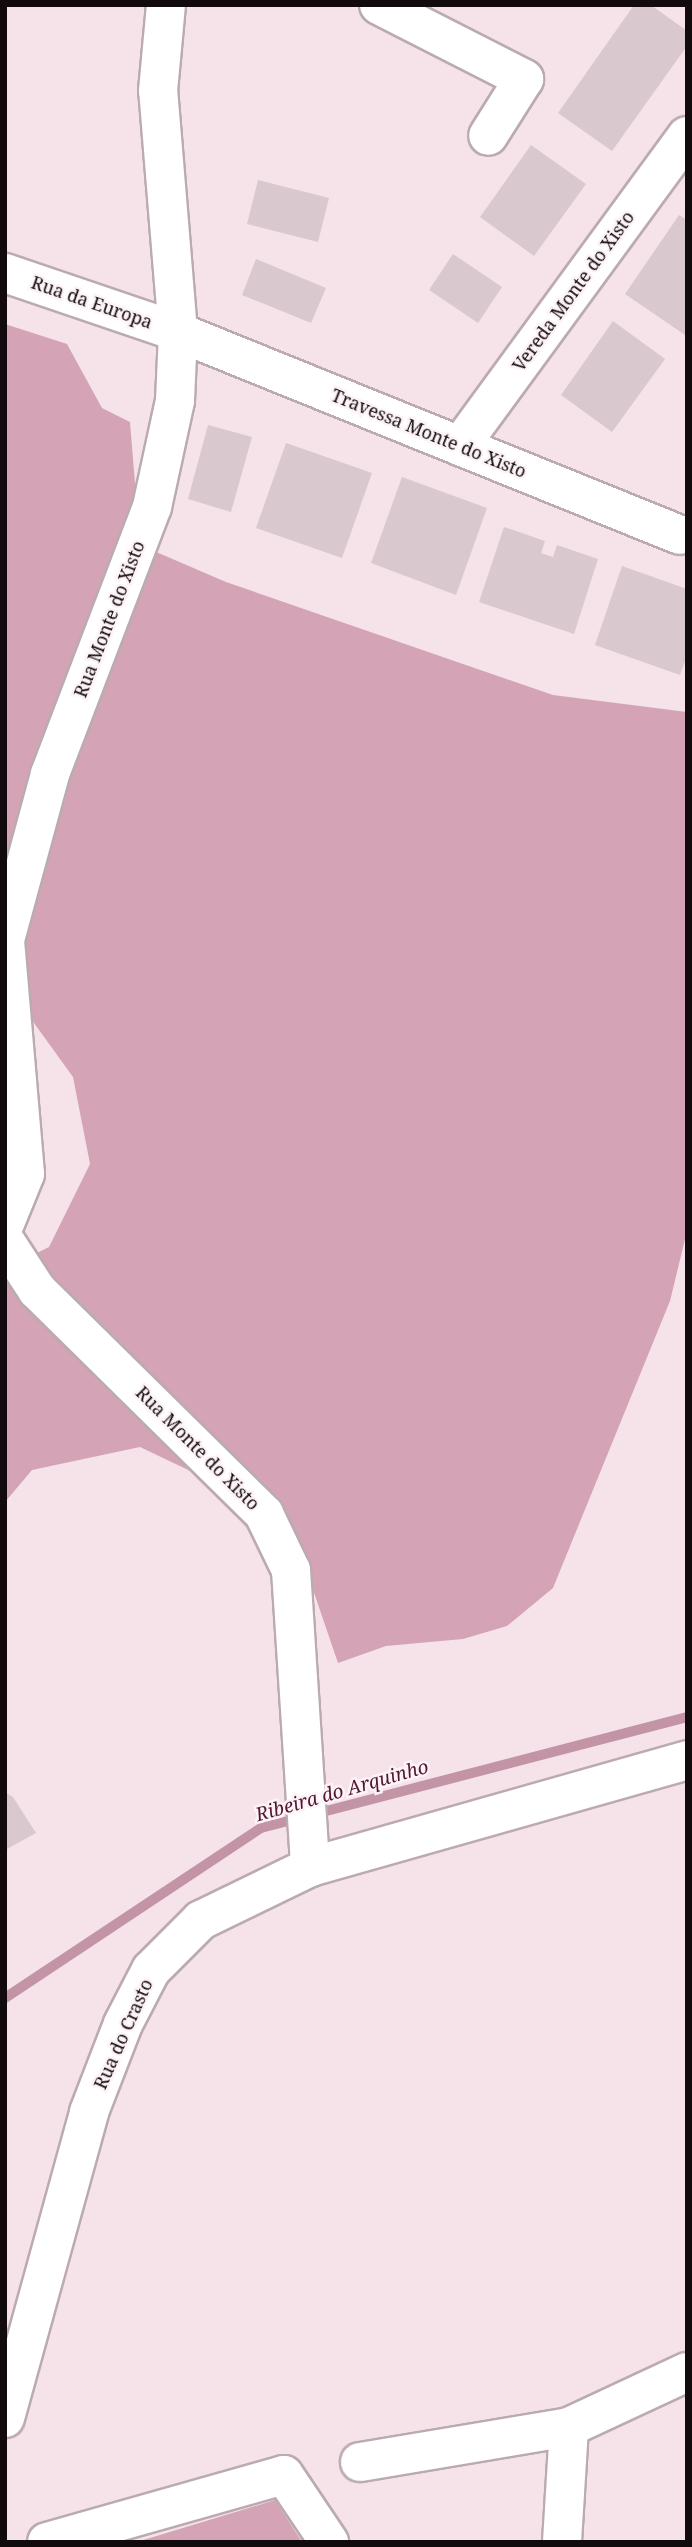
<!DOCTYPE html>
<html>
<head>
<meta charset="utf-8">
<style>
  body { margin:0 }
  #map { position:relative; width:692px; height:2547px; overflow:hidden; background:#f5e3e9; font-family:"Noto Serif",serif }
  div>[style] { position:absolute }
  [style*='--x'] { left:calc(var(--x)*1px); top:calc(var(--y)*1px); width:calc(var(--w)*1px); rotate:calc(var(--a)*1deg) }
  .forest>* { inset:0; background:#d4a4b6 }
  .stream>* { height:10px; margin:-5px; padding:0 5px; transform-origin:5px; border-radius:5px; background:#c394a6 }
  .building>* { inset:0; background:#d9c8cd }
  .roads { filter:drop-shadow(2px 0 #bbabb0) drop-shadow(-2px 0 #bbabb0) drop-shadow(0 2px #bbabb0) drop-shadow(0 -2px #bbabb0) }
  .minor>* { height:38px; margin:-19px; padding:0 19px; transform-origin:19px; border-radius:19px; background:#fff }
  span { translate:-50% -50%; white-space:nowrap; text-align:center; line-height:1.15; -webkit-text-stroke:5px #fdf3f6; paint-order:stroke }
  .street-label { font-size:18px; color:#110b0d }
  .water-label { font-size:19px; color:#501632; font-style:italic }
  .frame { position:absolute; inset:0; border:7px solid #110b0d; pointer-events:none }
</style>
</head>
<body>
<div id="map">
  <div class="forest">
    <div style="clip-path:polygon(5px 324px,67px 344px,102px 408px,130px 422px,140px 545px,226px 582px,553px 695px,687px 712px,687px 1231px,670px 1301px,553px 1588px,507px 1626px,463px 1639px,386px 1646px,338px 1663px,309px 1578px,263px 1547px,205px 1478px,140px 1447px,32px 1470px,5px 1502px,5px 1269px,49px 1247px,90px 1164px,73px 1077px,21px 1005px,5px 1006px)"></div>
    <div style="clip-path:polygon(275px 2500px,302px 2542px,140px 2542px,140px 2541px)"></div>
  </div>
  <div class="stream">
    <div style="--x:5;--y:1998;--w:307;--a:-33.6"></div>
    <div style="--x:261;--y:1828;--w:440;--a:-14.6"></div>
  </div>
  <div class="building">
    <div style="clip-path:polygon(634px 5px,651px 5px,687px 31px,687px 46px,612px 151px,558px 113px)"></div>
    <div style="clip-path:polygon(531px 145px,586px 184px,534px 256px,480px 217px)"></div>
    <div style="clip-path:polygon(258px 180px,329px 198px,318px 242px,247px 224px)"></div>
    <div style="clip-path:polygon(679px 215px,687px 220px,685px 335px,625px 294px)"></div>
    <div style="clip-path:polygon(453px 254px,502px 287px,478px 323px,429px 290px)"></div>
    <div style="clip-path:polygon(256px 259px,326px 288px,311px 323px,242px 295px)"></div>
    <div style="clip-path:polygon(613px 321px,665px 359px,612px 432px,561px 395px)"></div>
    <div style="clip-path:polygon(208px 425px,252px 437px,231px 512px,188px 499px)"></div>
    <div style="clip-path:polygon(286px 443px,372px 473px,342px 558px,256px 528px)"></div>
    <div style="clip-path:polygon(402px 477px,487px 508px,456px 595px,371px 563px)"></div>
    <div style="clip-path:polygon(504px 527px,545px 541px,541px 553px,553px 557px,557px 545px,598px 559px,574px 634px,479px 602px)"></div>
    <div style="clip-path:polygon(622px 566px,687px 589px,687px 656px,680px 675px,595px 645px)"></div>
    <div style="clip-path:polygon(5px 1792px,13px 1797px,36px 1833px,5px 1850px)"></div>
  </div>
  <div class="roads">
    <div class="minor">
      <div style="--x:379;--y:5;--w:163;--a:27"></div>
      <div style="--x:524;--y:79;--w:67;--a:122.3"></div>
      <div style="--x:5;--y:273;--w:183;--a:18.8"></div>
      <div style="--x:178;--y:332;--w:541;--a:22.02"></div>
      <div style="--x:460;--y:446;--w:384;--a:-53.8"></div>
      <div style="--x:5;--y:1223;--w:53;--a:-67.8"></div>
      <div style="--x:25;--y:1174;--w:235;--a:-94.9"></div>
      <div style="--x:5;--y:940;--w:172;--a:-74.8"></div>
      <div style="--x:50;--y:774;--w:286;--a:-69.1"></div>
      <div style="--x:152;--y:507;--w:108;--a:-77.8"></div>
      <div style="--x:175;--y:401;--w:69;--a:-87.5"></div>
      <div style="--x:178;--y:332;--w:242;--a:-94.7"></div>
      <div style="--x:158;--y:91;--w:86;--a:-84.7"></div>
      <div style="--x:5;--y:1241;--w:59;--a:56.9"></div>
      <div style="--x:37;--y:1290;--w:319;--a:44.6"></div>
      <div style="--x:264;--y:1514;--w:62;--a:64.3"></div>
      <div style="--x:291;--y:1570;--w:298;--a:86.3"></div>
      <div style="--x:5;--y:2418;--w:317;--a:-74.6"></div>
      <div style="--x:89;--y:2112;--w:94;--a:-68.9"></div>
      <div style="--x:123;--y:2024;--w:61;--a:-62.6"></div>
      <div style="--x:151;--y:1970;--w:71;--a:-45"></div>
      <div style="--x:201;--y:1920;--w:121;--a:-25.9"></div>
      <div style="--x:310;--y:1867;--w:392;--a:-15.8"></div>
      <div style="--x:360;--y:2462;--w:212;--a:-9.5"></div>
      <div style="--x:47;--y:2542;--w:246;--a:-15.8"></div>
      <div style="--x:284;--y:2475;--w:81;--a:56.1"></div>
      <div style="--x:562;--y:2542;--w:115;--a:-86.5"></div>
      <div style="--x:569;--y:2427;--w:130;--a:-25"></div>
    </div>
  </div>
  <div class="street-label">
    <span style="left:573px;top:291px;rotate:-54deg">Vereda Monte do Xisto</span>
    <span style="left:92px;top:302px;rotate:19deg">Rua da Europa</span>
    <span style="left:429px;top:433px;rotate:22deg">Travessa Monte do Xisto</span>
    <span style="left:109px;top:619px;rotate:-69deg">Rua Monte do Xisto</span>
    <span style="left:198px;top:1448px;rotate:45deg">Rua Monte do Xisto</span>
    <span style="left:123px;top:2034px;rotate:-66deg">Rua do Crasto</span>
  </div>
  <div class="water-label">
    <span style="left:342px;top:1791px;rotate:-16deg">Ribeira do Arquinho</span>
  </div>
  <div class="frame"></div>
</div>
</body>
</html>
